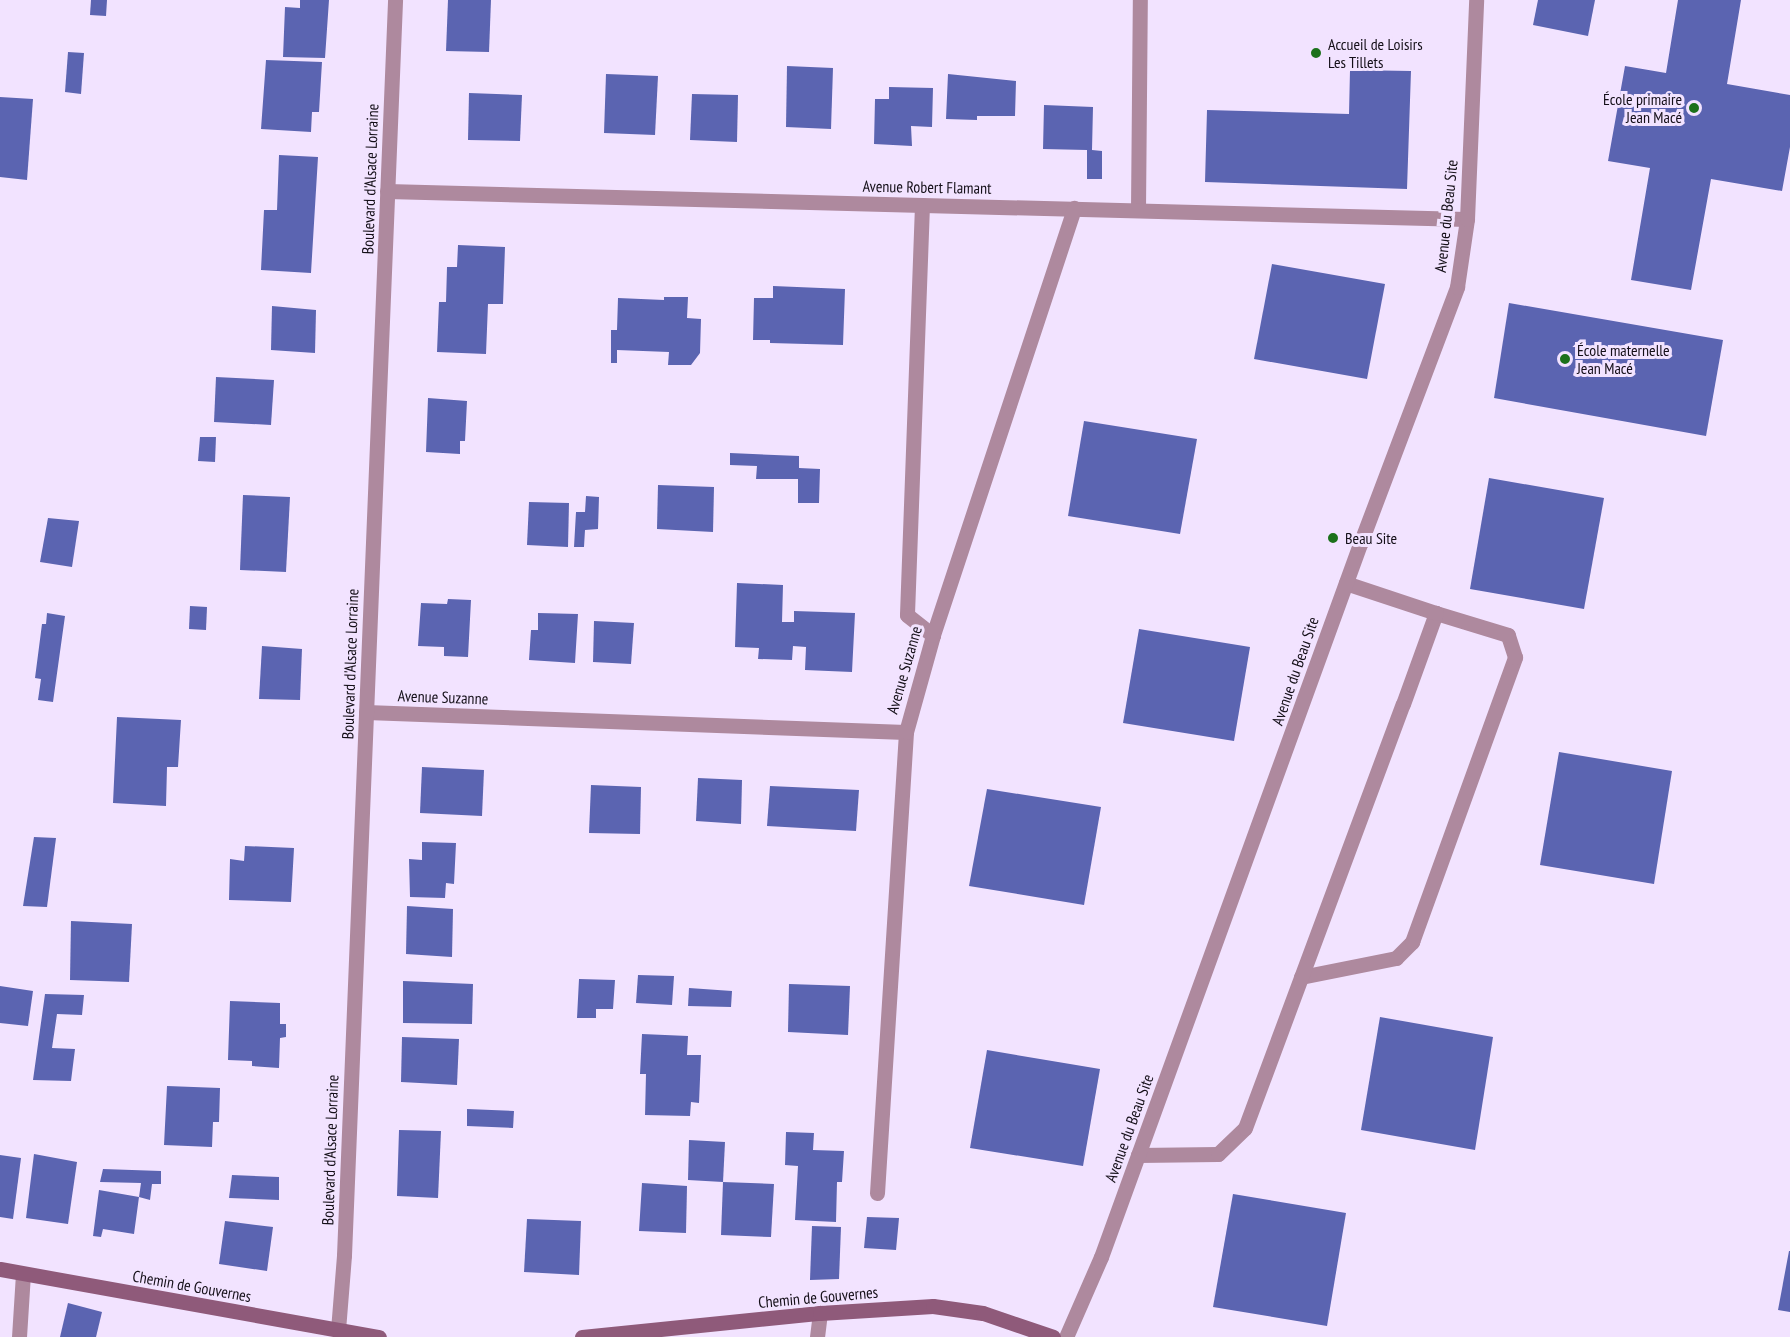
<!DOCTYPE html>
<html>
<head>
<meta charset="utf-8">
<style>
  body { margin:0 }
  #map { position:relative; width:1790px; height:1337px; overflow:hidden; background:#f2e3ff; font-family:"PT Sans Narrow",sans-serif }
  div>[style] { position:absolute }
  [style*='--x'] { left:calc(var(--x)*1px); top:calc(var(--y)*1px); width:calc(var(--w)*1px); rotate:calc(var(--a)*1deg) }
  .building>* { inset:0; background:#5b64b1 }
  .lane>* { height:15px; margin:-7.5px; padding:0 7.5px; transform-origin:7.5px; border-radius:7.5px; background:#ae899e }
  .street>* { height:15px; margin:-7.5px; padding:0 7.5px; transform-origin:7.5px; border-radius:7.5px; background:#ae899e }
  .secondary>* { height:15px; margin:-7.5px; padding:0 7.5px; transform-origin:7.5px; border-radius:7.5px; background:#8f5a7a }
  .dots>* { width:16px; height:16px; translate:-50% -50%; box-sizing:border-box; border:3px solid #f2e3ff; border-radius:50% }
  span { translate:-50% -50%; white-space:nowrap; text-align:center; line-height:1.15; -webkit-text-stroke:6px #f2e3ff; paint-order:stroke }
  .poi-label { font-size:16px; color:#140f18 }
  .left { translate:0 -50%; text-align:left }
  .right { translate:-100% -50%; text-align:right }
  .street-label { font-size:16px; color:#140f18 }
</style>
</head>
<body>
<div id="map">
  <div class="building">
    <div style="clip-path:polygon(91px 0,107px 0,106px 16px,90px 15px)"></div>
    <div style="clip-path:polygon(300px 0,329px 0,325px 58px,283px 57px,285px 7px,300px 8px)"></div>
    <div style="clip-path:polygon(448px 0,491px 0,489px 52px,446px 51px)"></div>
    <div style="clip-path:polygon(1538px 0,1595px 0,1588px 36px,1533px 25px)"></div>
    <div style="clip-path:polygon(1678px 0,1741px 0,1727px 84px,1790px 95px,1790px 147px,1782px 191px,1711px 179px,1691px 290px,1631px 280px,1650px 168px,1608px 161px,1625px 66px,1666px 73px)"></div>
    <div style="clip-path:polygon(68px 52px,84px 53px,81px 94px,65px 92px)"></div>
    <div style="clip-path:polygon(266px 60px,322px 62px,319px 112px,312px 112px,311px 132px,261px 129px)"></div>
    <div style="clip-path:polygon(787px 66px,833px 68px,831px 129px,786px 127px)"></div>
    <div style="clip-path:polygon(1350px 70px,1411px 71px,1407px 189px,1205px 182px,1207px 110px,1349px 114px)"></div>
    <div style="clip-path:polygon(606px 74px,658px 76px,655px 135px,604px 133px)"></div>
    <div style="clip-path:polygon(948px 74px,1016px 81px,1015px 116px,977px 116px,977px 120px,946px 119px)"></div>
    <div style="clip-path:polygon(889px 87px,933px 88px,932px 127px,911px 126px,912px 146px,874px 144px,875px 99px,889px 99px)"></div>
    <div style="clip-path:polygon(469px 93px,522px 95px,520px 141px,468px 140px)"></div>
    <div style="clip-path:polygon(692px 94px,738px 95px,737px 142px,690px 140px)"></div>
    <div style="clip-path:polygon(0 97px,33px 99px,27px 180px,0 177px)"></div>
    <div style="clip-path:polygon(1044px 105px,1093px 107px,1092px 150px,1102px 151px,1102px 179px,1087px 179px,1087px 150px,1043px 149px)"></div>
    <div style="clip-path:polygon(279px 155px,318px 157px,311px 273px,261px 270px,264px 210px,277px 210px)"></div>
    <div style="clip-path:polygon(458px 245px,505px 247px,503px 304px,488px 304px,486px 354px,437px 352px,439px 302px,446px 302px,447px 267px,457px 267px)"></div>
    <div style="clip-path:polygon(1272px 264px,1385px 284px,1367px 379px,1254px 359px)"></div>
    <div style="clip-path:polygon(773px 286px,845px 289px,843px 345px,770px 343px,770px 340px,753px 340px,754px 298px,773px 298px)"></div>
    <div style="clip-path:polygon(664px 297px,688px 297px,687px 318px,701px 319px,700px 353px,691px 365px,668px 365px,669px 352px,617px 350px,617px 363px,611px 363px,611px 330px,617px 330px,618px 298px,664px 300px)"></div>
    <div style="clip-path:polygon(1509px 303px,1723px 340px,1706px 436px,1494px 398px)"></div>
    <div style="clip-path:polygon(272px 306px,316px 310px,315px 353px,271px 350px)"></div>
    <div style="clip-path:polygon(216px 377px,274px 380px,271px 425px,214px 422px)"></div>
    <div style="clip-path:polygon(428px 398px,467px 401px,465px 441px,460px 441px,460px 454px,426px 452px)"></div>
    <div style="clip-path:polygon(1084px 421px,1197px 439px,1180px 534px,1068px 516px)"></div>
    <div style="clip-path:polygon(200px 437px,216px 437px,215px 462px,198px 461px)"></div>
    <div style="clip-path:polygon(730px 453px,799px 456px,799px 468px,820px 469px,819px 503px,798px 503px,798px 479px,756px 479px,757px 466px,730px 465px)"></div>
    <div style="clip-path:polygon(1489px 478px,1604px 498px,1584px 609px,1470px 589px)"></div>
    <div style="clip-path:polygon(658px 485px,714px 487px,713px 532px,657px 529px)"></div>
    <div style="clip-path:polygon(243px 495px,290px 497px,286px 572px,240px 570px)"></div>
    <div style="clip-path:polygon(586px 496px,599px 497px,598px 529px,585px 530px,584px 547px,574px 547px,576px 512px,585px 512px)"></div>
    <div style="clip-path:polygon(529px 502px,569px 503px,568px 547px,527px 545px)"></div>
    <div style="clip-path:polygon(48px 518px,79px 521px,72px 567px,40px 562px)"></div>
    <div style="clip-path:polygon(737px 583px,783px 585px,782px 622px,794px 622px,794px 611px,855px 613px,852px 672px,805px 670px,806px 647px,793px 646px,792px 660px,758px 659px,759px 648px,735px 647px)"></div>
    <div style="clip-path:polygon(448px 599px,471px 600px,468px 657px,444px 656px,444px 647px,418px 646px,421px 603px,447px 604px)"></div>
    <div style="clip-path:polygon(190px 606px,207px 607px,206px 630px,189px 629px)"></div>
    <div style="clip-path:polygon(47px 613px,65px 616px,53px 702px,38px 700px,41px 679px,35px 678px,42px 624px,46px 624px)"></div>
    <div style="clip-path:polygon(538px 613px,578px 614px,575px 663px,529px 660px,531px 630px,538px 630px)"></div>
    <div style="clip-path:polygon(594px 621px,634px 623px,631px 664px,593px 662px)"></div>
    <div style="clip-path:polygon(1139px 629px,1250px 647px,1234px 741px,1123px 723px)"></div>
    <div style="clip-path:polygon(262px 646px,302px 649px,300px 700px,259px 699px)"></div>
    <div style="clip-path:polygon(117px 717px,181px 720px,178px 767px,167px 767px,166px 806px,113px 803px)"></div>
    <div style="clip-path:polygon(1559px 752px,1672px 771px,1654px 884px,1540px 865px)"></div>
    <div style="clip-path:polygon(422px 767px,484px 770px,482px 816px,420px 813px)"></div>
    <div style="clip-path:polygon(698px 778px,742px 780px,741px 824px,696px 821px)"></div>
    <div style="clip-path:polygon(591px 785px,641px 787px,640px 834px,589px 833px)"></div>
    <div style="clip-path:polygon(770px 786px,859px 790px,856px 831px,767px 826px)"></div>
    <div style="clip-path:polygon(987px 789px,1101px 807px,1084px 905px,969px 886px)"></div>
    <div style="clip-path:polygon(34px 837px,56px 838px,47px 907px,23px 906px)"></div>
    <div style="clip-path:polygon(422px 842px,456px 843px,454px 884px,446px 883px,445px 898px,410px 897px,409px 859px,422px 860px)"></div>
    <div style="clip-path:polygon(245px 846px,294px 848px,291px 902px,229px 900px,230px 859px,244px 861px)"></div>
    <div style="clip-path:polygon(407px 906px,453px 909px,452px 957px,406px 954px)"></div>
    <div style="clip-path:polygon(71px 921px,132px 924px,129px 982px,70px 980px)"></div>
    <div style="clip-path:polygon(638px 975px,674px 976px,672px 1005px,636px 1003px)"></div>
    <div style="clip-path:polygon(579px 979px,615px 980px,613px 1009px,596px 1009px,596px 1018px,577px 1018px)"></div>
    <div style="clip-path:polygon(403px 981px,473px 984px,472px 1024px,403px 1023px)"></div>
    <div style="clip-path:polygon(789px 984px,850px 986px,848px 1035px,788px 1032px)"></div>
    <div style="clip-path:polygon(0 986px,33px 991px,28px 1026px,0 1023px)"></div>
    <div style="clip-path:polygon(689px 988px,732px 991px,731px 1007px,688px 1006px)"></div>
    <div style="clip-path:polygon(45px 994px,84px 995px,82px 1015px,57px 1014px,52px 1048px,75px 1049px,71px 1081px,33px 1080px)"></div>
    <div style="clip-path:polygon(230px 1001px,280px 1003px,280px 1024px,286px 1024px,286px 1037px,280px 1038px,279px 1068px,252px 1066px,252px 1061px,228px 1060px)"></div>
    <div style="clip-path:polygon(1380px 1017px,1493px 1037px,1475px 1150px,1361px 1130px)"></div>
    <div style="clip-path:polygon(642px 1034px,688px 1036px,687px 1055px,701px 1055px,699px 1103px,691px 1102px,690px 1116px,645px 1115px,646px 1074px,640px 1074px)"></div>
    <div style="clip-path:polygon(402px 1037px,459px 1039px,457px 1085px,401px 1082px)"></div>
    <div style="clip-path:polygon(987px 1050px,1100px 1069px,1083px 1166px,970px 1148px)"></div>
    <div style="clip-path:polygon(167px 1086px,220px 1088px,219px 1122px,213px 1122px,212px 1147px,164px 1145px)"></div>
    <div style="clip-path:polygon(467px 1109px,514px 1111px,513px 1128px,467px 1126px)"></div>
    <div style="clip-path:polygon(399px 1130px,441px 1131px,438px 1198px,397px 1196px)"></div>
    <div style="clip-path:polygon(786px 1132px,814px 1133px,813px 1150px,844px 1151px,842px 1182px,837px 1182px,836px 1222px,795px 1220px,798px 1166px,785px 1165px)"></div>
    <div style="clip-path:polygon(689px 1140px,725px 1142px,723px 1182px,688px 1180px)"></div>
    <div style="clip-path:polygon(34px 1154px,77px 1162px,68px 1224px,26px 1218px)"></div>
    <div style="clip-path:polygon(0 1155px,21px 1158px,13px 1219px,0 1217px)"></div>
    <div style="clip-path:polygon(103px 1169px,161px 1171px,161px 1184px,152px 1184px,150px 1200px,139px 1197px,141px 1183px,100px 1182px)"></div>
    <div style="clip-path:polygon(232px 1175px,279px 1177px,279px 1200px,229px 1198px)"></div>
    <div style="clip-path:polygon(723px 1182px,774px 1184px,771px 1237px,721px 1235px)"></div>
    <div style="clip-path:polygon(642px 1183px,687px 1186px,686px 1233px,639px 1231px)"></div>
    <div style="clip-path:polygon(99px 1190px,139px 1197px,134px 1234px,103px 1229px,101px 1237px,93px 1236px)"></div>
    <div style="clip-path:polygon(1233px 1194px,1346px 1213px,1327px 1326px,1213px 1307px)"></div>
    <div style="clip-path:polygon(867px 1217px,899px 1218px,896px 1250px,864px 1248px)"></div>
    <div style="clip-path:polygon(527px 1219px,581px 1221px,579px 1275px,524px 1272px)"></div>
    <div style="clip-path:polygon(225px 1221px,273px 1227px,267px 1271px,219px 1264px)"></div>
    <div style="clip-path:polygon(812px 1226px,841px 1227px,839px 1279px,810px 1280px)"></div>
    <div style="clip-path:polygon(1789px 1251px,1790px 1251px,1790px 1312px,1778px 1310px)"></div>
    <div style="clip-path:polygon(68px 1303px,102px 1312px,96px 1337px,60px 1337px)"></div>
  </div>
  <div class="lane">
    <div style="--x:922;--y:205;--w:410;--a:92.1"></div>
    <div style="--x:907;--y:615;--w:33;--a:38"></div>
    <div style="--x:1138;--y:210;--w:210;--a:-89.5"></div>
    <div style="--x:1301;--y:977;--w:97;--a:-11.3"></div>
    <div style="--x:1396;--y:958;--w:23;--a:-45"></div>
    <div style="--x:1412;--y:942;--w:303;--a:-70.1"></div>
    <div style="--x:1515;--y:657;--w:23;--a:-108"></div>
    <div style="--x:1508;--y:635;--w:75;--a:-163"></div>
    <div style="--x:1138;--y:1155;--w:80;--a:-0.7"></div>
    <div style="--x:1218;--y:1154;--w:37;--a:-44"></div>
    <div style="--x:1245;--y:1128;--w:452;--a:-69.6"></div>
    <div style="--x:1403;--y:704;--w:97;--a:-70.1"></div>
    <div style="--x:1436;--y:613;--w:95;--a:-161.6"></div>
    <div style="--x:877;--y:1193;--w:462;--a:-86.4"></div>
    <div style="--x:817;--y:1337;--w:24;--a:-83"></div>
  </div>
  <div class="street">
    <div style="--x:387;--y:191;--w:1080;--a:1.49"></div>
    <div style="--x:366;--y:712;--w:540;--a:2.12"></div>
    <div style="--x:906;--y:732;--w:101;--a:-74.4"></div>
    <div style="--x:933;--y:635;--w:450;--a:-71.7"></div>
    <div style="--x:338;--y:1330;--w:75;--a:-85.4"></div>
    <div style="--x:344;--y:1255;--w:1256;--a:-87.67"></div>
    <div style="--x:19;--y:1337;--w:63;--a:-86.4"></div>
    <div style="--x:1066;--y:1337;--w:87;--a:-66.4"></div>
    <div style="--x:1101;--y:1257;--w:759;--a:-70.04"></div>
    <div style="--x:1360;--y:544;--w:275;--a:-69.3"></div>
    <div style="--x:1457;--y:287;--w:69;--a:-81.6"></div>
    <div style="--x:1467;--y:219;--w:219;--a:-87.6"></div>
  </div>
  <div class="secondary">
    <div style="--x:0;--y:1269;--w:385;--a:10.2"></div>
    <div style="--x:582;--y:1337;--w:239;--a:-5.8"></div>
    <div style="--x:820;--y:1313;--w:113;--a:-3.5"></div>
    <div style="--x:933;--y:1306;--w:50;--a:8"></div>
    <div style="--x:983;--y:1313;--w:74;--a:18.9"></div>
  </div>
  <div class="dots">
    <div style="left:1316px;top:53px;background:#1c711b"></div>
    <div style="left:1694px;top:108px;background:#1c711b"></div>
    <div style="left:1565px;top:359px;background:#1c711b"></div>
    <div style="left:1333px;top:538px;background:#1c711b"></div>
  </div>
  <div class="poi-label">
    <span class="left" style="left:1328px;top:53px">Accueil de Loisirs<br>Les Tillets</span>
    <span class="right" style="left:1682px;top:108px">École primaire<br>Jean Macé</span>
    <span class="left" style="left:1577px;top:359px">École maternelle<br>Jean Macé</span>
    <span class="left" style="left:1345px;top:538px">Beau Site</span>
  </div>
  <div class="street-label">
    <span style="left:370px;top:179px;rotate:-88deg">Boulevard d'Alsace Lorraine</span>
    <span style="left:927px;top:187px;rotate:1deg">Avenue Robert Flamant</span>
    <span style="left:1446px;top:216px;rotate:-84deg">Avenue du Beau Site</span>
    <span style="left:350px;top:664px;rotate:-88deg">Boulevard d'Alsace Lorraine</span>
    <span style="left:904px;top:670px;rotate:-74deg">Avenue Suzanne</span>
    <span style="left:1295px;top:671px;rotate:-71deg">Avenue du Beau Site</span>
    <span style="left:443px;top:697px;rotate:2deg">Avenue Suzanne</span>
    <span style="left:1129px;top:1128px;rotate:-70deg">Avenue du Beau Site</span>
    <span style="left:330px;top:1150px;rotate:-88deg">Boulevard d'Alsace Lorraine</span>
    <span style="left:192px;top:1286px;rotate:10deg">Chemin de Gouvernes</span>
    <span style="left:818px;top:1297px;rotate:-5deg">Chemin de Gouvernes</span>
  </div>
</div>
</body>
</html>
